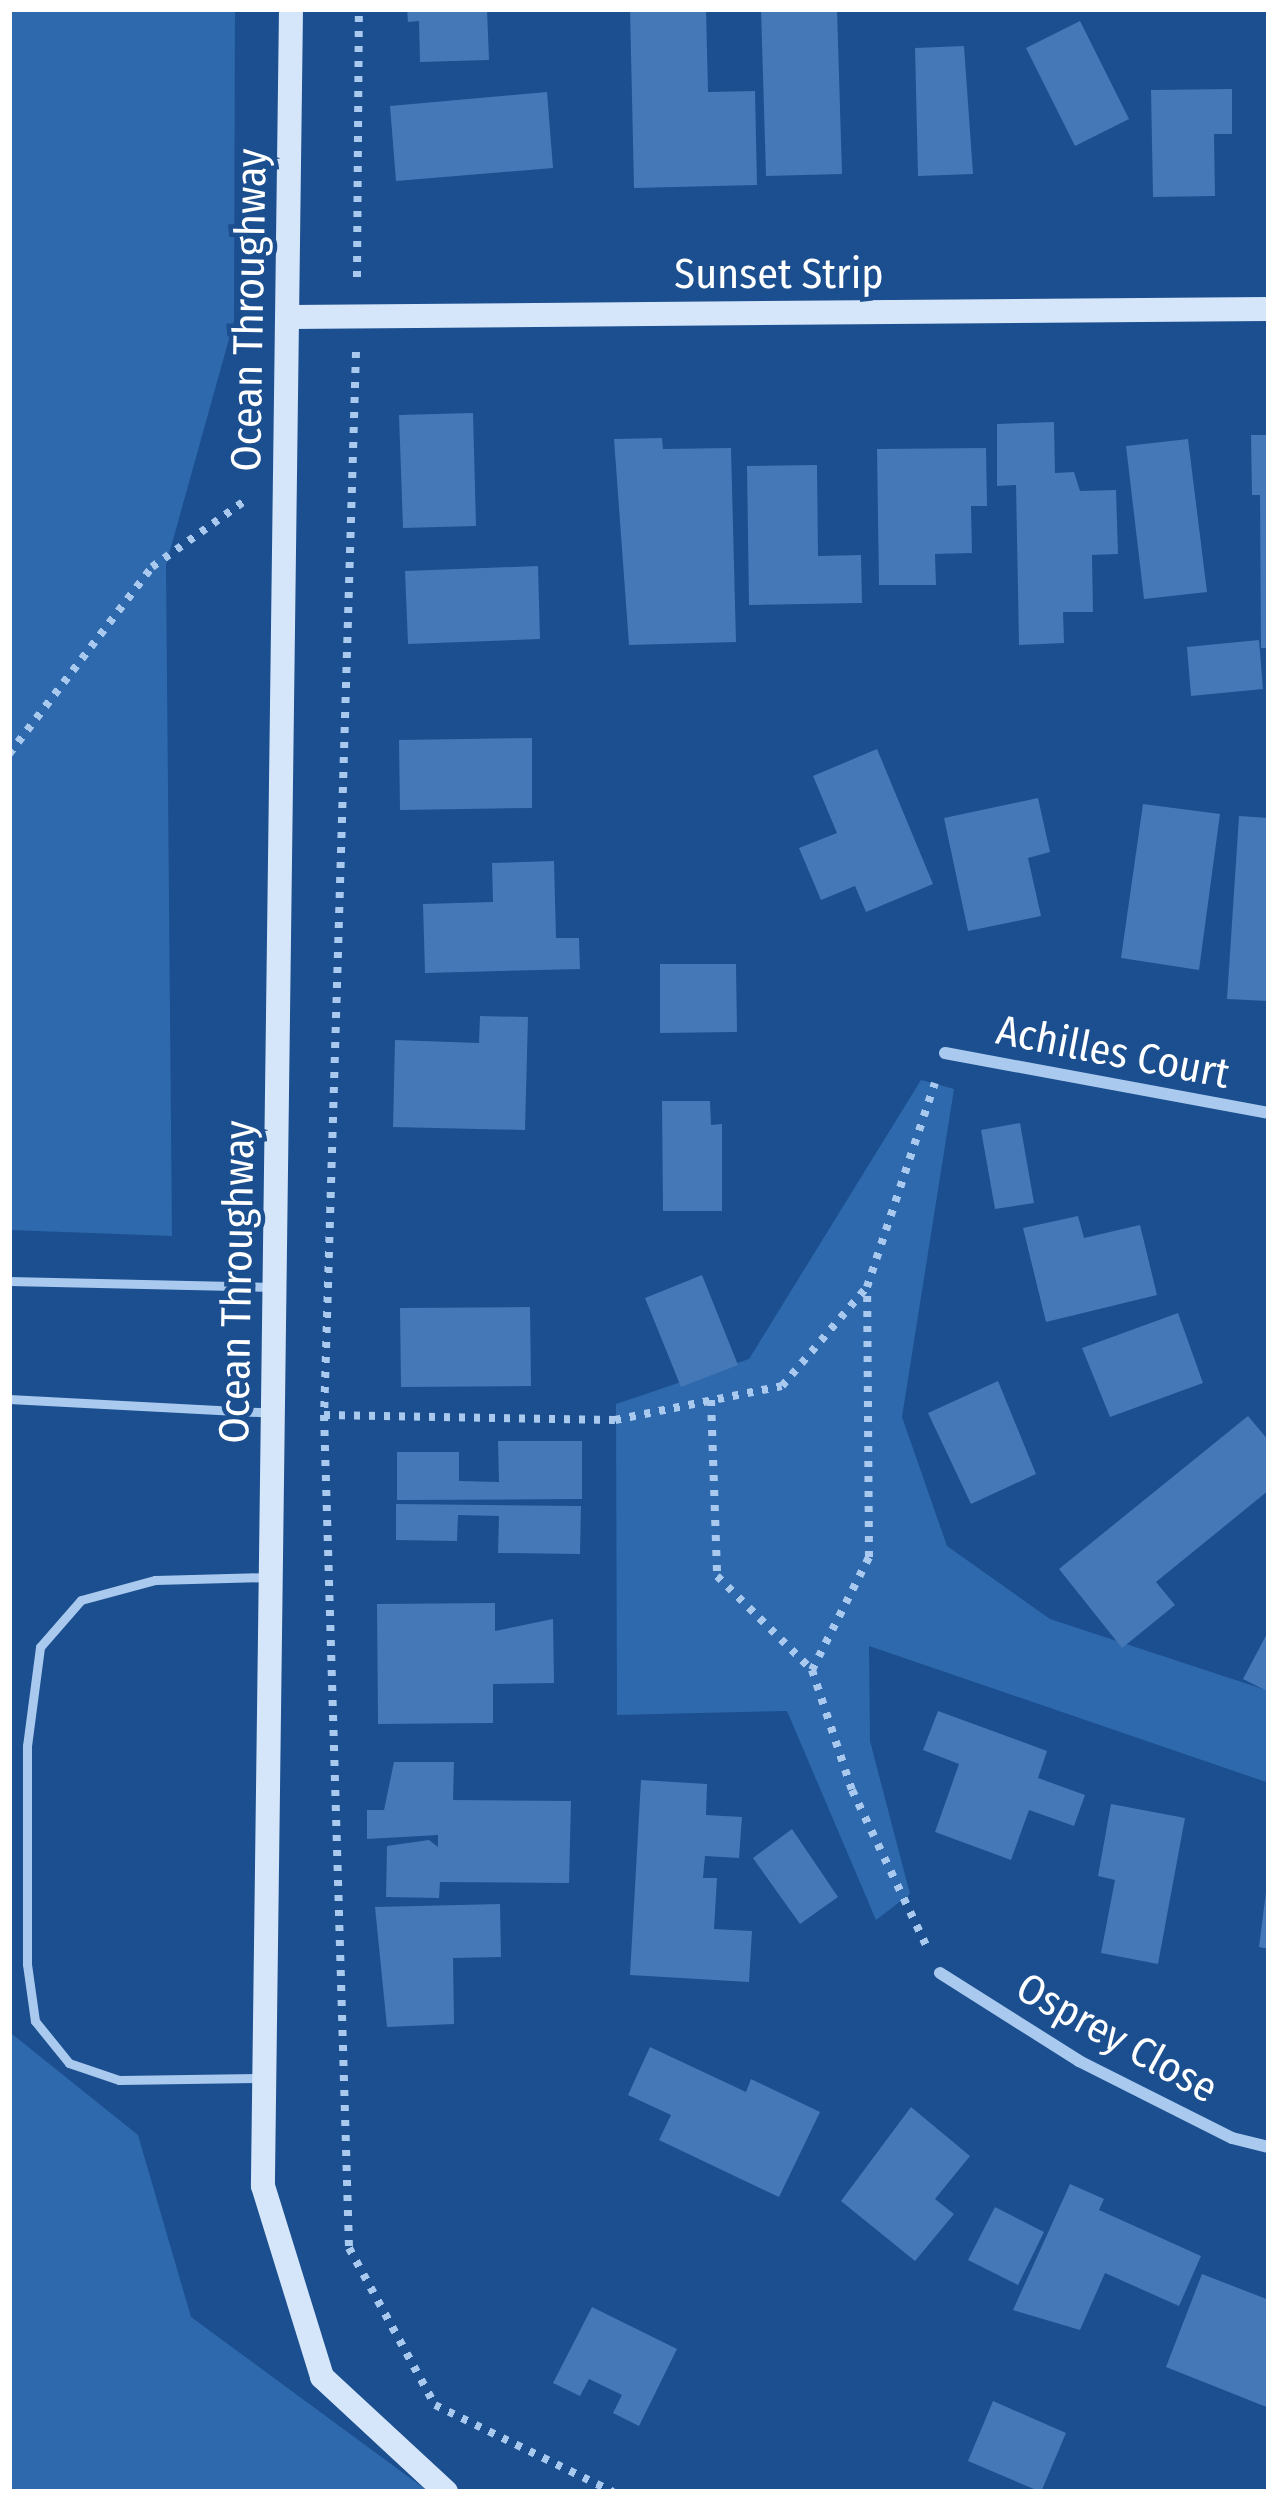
<!DOCTYPE html>
<html>
<head>
<meta charset="utf-8">
<style>
  body { margin:0 }
  #map { position:relative; width:1278px; height:2501px; overflow:hidden; background:#1b4f8f; font-family:"Fira Sans Condensed",sans-serif }
  div>[style] { position:absolute }
  [style*='--x'] { left:calc(var(--x)*1px); top:calc(var(--y)*1px); width:calc(var(--w)*1px); rotate:calc(var(--a)*1deg) }
  .green>* { inset:0; background:#2e69ad }
  .building>* { inset:0; background:#4478b7 }
  .path>* { height:8px; margin-top:-4px; transform-origin:0; background:repeating-linear-gradient(90deg,#a9c9ee 0 6px,transparent 0 15px) }
  .lane>* { height:9px; margin:-4.5px; padding:0 4.5px; transform-origin:4.5px; border-radius:4.5px; background:#a9c9ee }
  .street>* { height:12px; margin:-6px; padding:0 6px; transform-origin:6px; border-radius:6px; background:#a9c9ee }
  .secondary>* { height:24px; margin:-12px; padding:0 12px; transform-origin:12px; border-radius:12px; background:#d6e6fa }
  span { translate:-50% -50%; white-space:nowrap; text-align:center; line-height:1.15; -webkit-text-stroke:9px #1b4f8f; paint-order:stroke }
  .street-label { font-size:42px; color:#fff }
  .frame { position:absolute; inset:0; border:12px solid #fff; pointer-events:none }
</style>
</head>
<body>
<div id="map">
  <div class="green">
    <div style="clip-path:polygon(9px 9px,235px 9px,234px 321px,166px 565px,172px 1236px,9px 1230px)"></div>
    <div style="clip-path:polygon(921px 1080px,954px 1089px,902px 1417px,947px 1546px,1050px 1619px,1269px 1691px,1269px 1783px,869px 1646px,870px 1741px,910px 1894px,876px 1920px,787px 1711px,617px 1715px,616px 1404px,749px 1359px)"></div>
    <div style="clip-path:polygon(9px 1994px,12px 2034px,138px 2135px,191px 2317px,429px 2492px,9px 2492px)"></div>
  </div>
  <div class="building">
    <div style="clip-path:polygon(407px 9px,487px 9px,489px 60px,420px 62px,419px 21px,408px 22px)"></div>
    <div style="clip-path:polygon(630px 9px,706px 9px,708px 92px,755px 91px,757px 185px,634px 188px)"></div>
    <div style="clip-path:polygon(761px 9px,837px 9px,842px 174px,766px 176px)"></div>
    <div style="clip-path:polygon(1080px 21px,1129px 119px,1075px 146px,1026px 48px)"></div>
    <div style="clip-path:polygon(964px 46px,973px 174px,918px 176px,915px 48px)"></div>
    <div style="clip-path:polygon(1232px 89px,1232px 134px,1214px 134px,1215px 196px,1153px 197px,1151px 90px)"></div>
    <div style="clip-path:polygon(547px 92px,553px 168px,396px 181px,390px 106px)"></div>
    <div style="clip-path:polygon(473px 413px,476px 526px,403px 528px,399px 415px)"></div>
    <div style="clip-path:polygon(1054px 422px,1055px 473px,1074px 472px,1080px 491px,1116px 490px,1118px 554px,1092px 555px,1093px 612px,1063px 612px,1064px 643px,1019px 645px,1016px 485px,997px 486px,997px 424px)"></div>
    <div style="clip-path:polygon(1251px 435px,1269px 435px,1269px 648px,1261px 648px,1260px 495px,1252px 495px)"></div>
    <div style="clip-path:polygon(662px 438px,663px 449px,731px 448px,736px 642px,629px 645px,614px 439px)"></div>
    <div style="clip-path:polygon(1188px 439px,1207px 592px,1144px 599px,1126px 446px)"></div>
    <div style="clip-path:polygon(986px 448px,987px 506px,971px 506px,972px 553px,935px 554px,936px 585px,879px 585px,877px 449px)"></div>
    <div style="clip-path:polygon(817px 465px,818px 556px,861px 555px,862px 603px,749px 605px,747px 466px)"></div>
    <div style="clip-path:polygon(538px 566px,540px 639px,408px 644px,405px 571px)"></div>
    <div style="clip-path:polygon(1259px 640px,1263px 689px,1191px 696px,1187px 647px)"></div>
    <div style="clip-path:polygon(532px 738px,532px 808px,400px 810px,399px 740px)"></div>
    <div style="clip-path:polygon(877px 749px,933px 884px,866px 912px,855px 886px,821px 900px,799px 848px,837px 833px,813px 776px)"></div>
    <div style="clip-path:polygon(1038px 798px,1050px 852px,1028px 858px,1041px 916px,968px 931px,944px 818px)"></div>
    <div style="clip-path:polygon(1143px 804px,1220px 814px,1199px 970px,1121px 958px)"></div>
    <div style="clip-path:polygon(1239px 816px,1269px 818px,1268px 1001px,1227px 999px)"></div>
    <div style="clip-path:polygon(554px 861px,556px 938px,579px 938px,580px 969px,425px 973px,423px 904px,493px 902px,492px 863px)"></div>
    <div style="clip-path:polygon(660px 964px,736px 964px,737px 1032px,660px 1033px)"></div>
    <div style="clip-path:polygon(480px 1016px,528px 1017px,525px 1130px,393px 1127px,395px 1040px,479px 1043px)"></div>
    <div style="clip-path:polygon(662px 1101px,710px 1101px,711px 1125px,722px 1124px,722px 1211px,663px 1211px)"></div>
    <div style="clip-path:polygon(1020px 1123px,1034px 1203px,995px 1209px,981px 1130px)"></div>
    <div style="clip-path:polygon(1078px 1216px,1084px 1238px,1140px 1225px,1157px 1295px,1046px 1322px,1023px 1228px)"></div>
    <div style="clip-path:polygon(702px 1275px,738px 1365px,681px 1387px,645px 1298px)"></div>
    <div style="clip-path:polygon(530px 1307px,531px 1386px,401px 1387px,400px 1308px)"></div>
    <div style="clip-path:polygon(1178px 1313px,1203px 1383px,1110px 1417px,1082px 1348px)"></div>
    <div style="clip-path:polygon(998px 1381px,1036px 1474px,971px 1504px,928px 1413px)"></div>
    <div style="clip-path:polygon(1248px 1416px,1269px 1441px,1269px 1490px,1156px 1582px,1175px 1605px,1122px 1648px,1059px 1569px)"></div>
    <div style="clip-path:polygon(498px 1441px,582px 1441px,582px 1499px,397px 1500px,397px 1452px,459px 1452px,459px 1481px,499px 1482px)"></div>
    <div style="clip-path:polygon(396px 1504px,581px 1506px,580px 1554px,498px 1553px,499px 1516px,458px 1515px,457px 1541px,396px 1540px)"></div>
    <div style="clip-path:polygon(495px 1603px,495px 1631px,553px 1619px,554px 1683px,493px 1684px,493px 1723px,378px 1724px,377px 1604px)"></div>
    <div style="clip-path:polygon(1269px 1630px,1269px 1692px,1243px 1679px)"></div>
    <div style="clip-path:polygon(938px 1711px,1047px 1751px,1038px 1778px,1085px 1795px,1074px 1826px,1029px 1810px,1011px 1860px,935px 1832px,959px 1764px,923px 1750px)"></div>
    <div style="clip-path:polygon(394px 1762px,454px 1762px,453px 1800px,571px 1801px,569px 1883px,440px 1882px,439px 1898px,386px 1897px,387px 1846px,429px 1840px,438px 1847px,438px 1835px,367px 1839px,367px 1810px,384px 1810px)"></div>
    <div style="clip-path:polygon(641px 1780px,707px 1784px,706px 1815px,742px 1817px,739px 1858px,705px 1856px,703px 1878px,717px 1878px,714px 1929px,752px 1931px,749px 1982px,630px 1975px)"></div>
    <div style="clip-path:polygon(1111px 1804px,1185px 1818px,1158px 1964px,1101px 1953px,1115px 1880px,1098px 1876px)"></div>
    <div style="clip-path:polygon(792px 1829px,838px 1897px,800px 1924px,753px 1858px)"></div>
    <div style="clip-path:polygon(1266px 1892px,1269px 1893px,1269px 1949px,1259px 1947px)"></div>
    <div style="clip-path:polygon(500px 1904px,501px 1957px,453px 1958px,454px 2024px,387px 2027px,375px 1907px)"></div>
    <div style="clip-path:polygon(650px 2047px,746px 2092px,751px 2079px,820px 2112px,779px 2197px,659px 2140px,671px 2115px,628px 2095px)"></div>
    <div style="clip-path:polygon(911px 2107px,970px 2156px,935px 2199px,954px 2214px,915px 2261px,841px 2201px)"></div>
    <div style="clip-path:polygon(1070px 2184px,1104px 2199px,1099px 2210px,1201px 2256px,1179px 2306px,1105px 2273px,1080px 2330px,1013px 2310px)"></div>
    <div style="clip-path:polygon(995px 2207px,1044px 2232px,1018px 2285px,968px 2260px)"></div>
    <div style="clip-path:polygon(1202px 2274px,1269px 2300px,1269px 2408px,1166px 2367px)"></div>
    <div style="clip-path:polygon(592px 2307px,677px 2349px,639px 2426px,613px 2413px,622px 2395px,589px 2379px,580px 2396px,553px 2383px)"></div>
    <div style="clip-path:polygon(993px 2401px,1066px 2433px,1041px 2492px,968px 2461px)"></div>
  </div>
  <div class="path">
    <div style="--x:357;--y:277;--w:268;--a:-89.6"></div>
    <div style="--x:356;--y:352;--w:1063;--a:91.72"></div>
    <div style="--x:324;--y:1415;--w:833;--a:88.28"></div>
    <div style="--x:349;--y:2248;--w:179;--a:61.3"></div>
    <div style="--x:435;--y:2405;--w:198;--a:26"></div>
    <div style="--x:9;--y:754;--w:235;--a:-52.6"></div>
    <div style="--x:152;--y:567;--w:115;--a:-35.5"></div>
    <div style="--x:711;--y:1400;--w:176;--a:88"></div>
    <div style="--x:717;--y:1576;--w:134;--a:44.7"></div>
    <div style="--x:812;--y:1670;--w:126;--a:71.6"></div>
    <div style="--x:852;--y:1790;--w:172;--a:64.5"></div>
    <div style="--x:324;--y:1415;--w:291;--a:1"></div>
    <div style="--x:615;--y:1420;--w:170;--a:-11.5"></div>
    <div style="--x:782;--y:1386;--w:130;--a:-49.4"></div>
    <div style="--x:867;--y:1287;--w:215;--a:-71.6"></div>
    <div style="--x:812;--y:1670;--w:127;--a:-63.2"></div>
    <div style="--x:869;--y:1557;--w:267;--a:-90.4"></div>
  </div>
  <div class="lane">
    <div style="--x:9;--y:1281;--w:261;--a:1.3"></div>
    <div style="--x:9;--y:1399;--w:264;--a:3"></div>
    <div style="--x:263;--y:2078;--w:144;--a:179.2"></div>
    <div style="--x:119;--y:2080;--w:53;--a:-161.2"></div>
    <div style="--x:69;--y:2063;--w:54;--a:-129"></div>
    <div style="--x:35;--y:2021;--w:58;--a:-98"></div>
    <div style="--x:27;--y:1964;--w:218;--a:-90"></div>
    <div style="--x:27;--y:1746;--w:100;--a:-82.5"></div>
    <div style="--x:40;--y:1647;--w:62;--a:-48.9"></div>
    <div style="--x:81;--y:1600;--w:77;--a:-15.1"></div>
    <div style="--x:155;--y:1580;--w:112;--a:-1.5"></div>
  </div>
  <div class="street">
    <div style="--x:945;--y:1053;--w:330;--a:10.5"></div>
    <div style="--x:940;--y:1973;--w:165;--a:32.3"></div>
    <div style="--x:1079;--y:2061;--w:171;--a:26.7"></div>
    <div style="--x:1232;--y:2138;--w:38;--a:14"></div>
  </div>
  <div class="secondary">
    <div style="--x:291;--y:9;--w:2177;--a:90.74"></div>
    <div style="--x:263;--y:2186;--w:200;--a:72.8"></div>
    <div style="--x:322;--y:2377;--w:169;--a:42.8"></div>
    <div style="--x:289;--y:317;--w:980;--a:-0.47"></div>
  </div>
  <div class="street-label">
    <span style="left:779px;top:274px">Sunset Strip</span>
    <span style="left:249px;top:310px;rotate:-89deg">Ocean Throughway</span>
    <span style="left:1113px;top:1052px;rotate:11deg">Achilles Court</span>
    <span style="left:237px;top:1282px;rotate:-89deg">Ocean Throughway</span>
    <span style="left:1117px;top:2038px;rotate:29deg">Osprey Close</span>
  </div>
  <div class="frame"></div>
</div>
</body>
</html>
